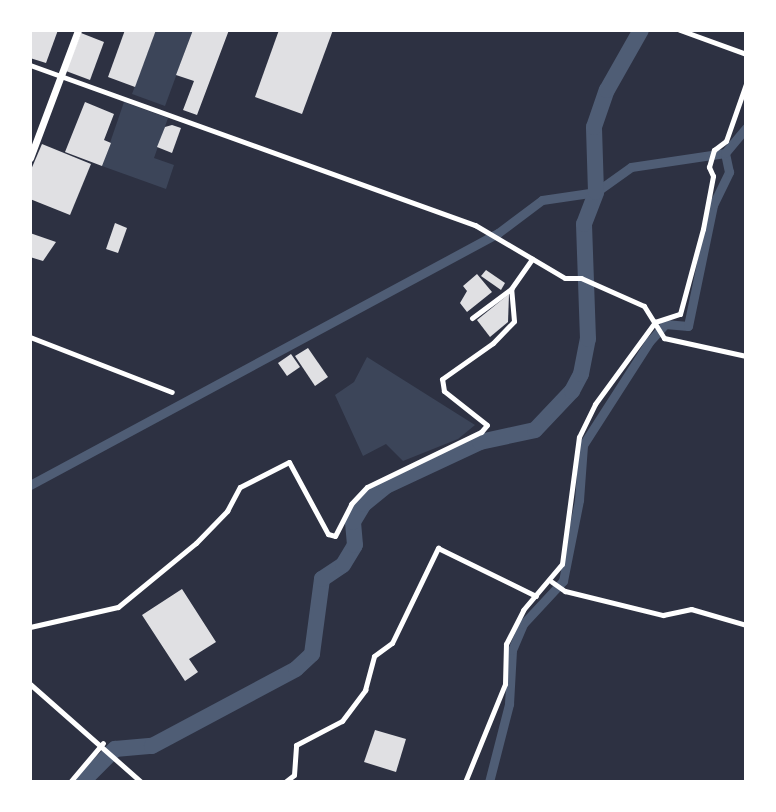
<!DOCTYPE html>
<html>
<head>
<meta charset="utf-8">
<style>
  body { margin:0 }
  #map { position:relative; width:776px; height:812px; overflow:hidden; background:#2d3142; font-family:Inter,sans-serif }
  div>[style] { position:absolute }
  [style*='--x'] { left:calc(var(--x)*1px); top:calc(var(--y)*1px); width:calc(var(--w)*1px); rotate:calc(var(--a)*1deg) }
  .green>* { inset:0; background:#3c4559 }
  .canal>* { height:9px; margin:-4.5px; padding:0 4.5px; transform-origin:4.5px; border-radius:4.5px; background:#4f5d75 }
  .river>* { height:16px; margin:-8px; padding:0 8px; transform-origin:8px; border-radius:8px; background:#4f5d75 }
  .building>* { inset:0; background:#e0e0e3 }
  .minor>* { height:5px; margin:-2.5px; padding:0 2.5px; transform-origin:2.5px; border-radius:2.5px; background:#fff }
  .tertiary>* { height:7px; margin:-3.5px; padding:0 3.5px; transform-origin:3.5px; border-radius:3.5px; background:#fff }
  span { translate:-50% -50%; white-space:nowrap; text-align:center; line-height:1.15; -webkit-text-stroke:8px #fff; paint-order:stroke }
  .frame { position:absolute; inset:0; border:32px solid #fff; pointer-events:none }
</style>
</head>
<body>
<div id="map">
  <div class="green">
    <div style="clip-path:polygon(156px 30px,193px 30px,165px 106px,132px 94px)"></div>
    <div style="clip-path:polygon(124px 102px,168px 118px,154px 158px,174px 165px,166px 189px,102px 166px)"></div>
    <div style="clip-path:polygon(367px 357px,475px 425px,458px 439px,403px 461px,386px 444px,363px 456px,335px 395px,354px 382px)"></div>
  </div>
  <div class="canal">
    <div style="--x:30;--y:485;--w:532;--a:-28.3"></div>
    <div style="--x:498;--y:233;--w:55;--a:-36.9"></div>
    <div style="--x:542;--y:200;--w:55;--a:-8.4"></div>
    <div style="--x:596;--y:192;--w:43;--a:-35.5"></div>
    <div style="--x:631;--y:167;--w:95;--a:-8.5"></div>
    <div style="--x:489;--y:782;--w:81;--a:-75.6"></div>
    <div style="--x:509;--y:704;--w:54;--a:-86.8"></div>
    <div style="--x:512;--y:650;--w:28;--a:-67"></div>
    <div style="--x:523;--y:624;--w:59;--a:-47.1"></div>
    <div style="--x:563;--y:581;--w:83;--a:-78.8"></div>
    <div style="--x:579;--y:500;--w:55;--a:-85.8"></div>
    <div style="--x:583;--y:445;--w:122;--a:-57.3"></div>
    <div style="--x:649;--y:342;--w:24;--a:-48"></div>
    <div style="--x:665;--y:324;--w:23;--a:5"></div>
    <div style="--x:688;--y:326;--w:124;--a:-78.3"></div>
    <div style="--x:713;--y:205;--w:37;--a:-64"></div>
    <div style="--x:729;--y:172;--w:19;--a:-102"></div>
    <div style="--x:725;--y:153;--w:33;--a:-50"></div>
  </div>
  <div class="river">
    <div style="--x:82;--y:782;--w:47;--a:-45"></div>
    <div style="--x:115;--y:749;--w:37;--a:-5"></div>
    <div style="--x:152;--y:746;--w:163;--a:-28.1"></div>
    <div style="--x:296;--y:669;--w:22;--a:-43"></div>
    <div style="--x:312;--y:654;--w:76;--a:-82.4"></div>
    <div style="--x:322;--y:579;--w:25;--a:-34"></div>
    <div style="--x:343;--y:565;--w:23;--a:-59"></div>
    <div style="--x:355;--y:545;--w:23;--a:-95"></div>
    <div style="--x:353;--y:522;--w:21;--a:-59"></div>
    <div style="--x:364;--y:504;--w:28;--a:-39"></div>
    <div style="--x:386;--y:486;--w:104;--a:-25.1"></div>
    <div style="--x:480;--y:442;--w:56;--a:-12.3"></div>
    <div style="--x:535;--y:430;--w:54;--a:-46.5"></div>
    <div style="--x:572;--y:391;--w:19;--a:-62"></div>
    <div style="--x:581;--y:374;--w:36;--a:-79"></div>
    <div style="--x:588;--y:339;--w:115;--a:-92"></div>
    <div style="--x:584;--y:224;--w:34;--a:-69"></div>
    <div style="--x:596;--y:192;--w:65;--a:-91.8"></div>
    <div style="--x:594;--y:127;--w:39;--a:-71"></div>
    <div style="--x:607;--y:90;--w:69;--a:-60.5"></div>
  </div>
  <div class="building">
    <div style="clip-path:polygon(30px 30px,58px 30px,46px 63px,30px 58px)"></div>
    <div style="clip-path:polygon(125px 30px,156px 30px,135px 87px,108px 77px)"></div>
    <div style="clip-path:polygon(193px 30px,229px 30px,197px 115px,183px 110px,194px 81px,176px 75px)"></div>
    <div style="clip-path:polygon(279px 30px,333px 30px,302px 114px,255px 97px)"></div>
    <div style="clip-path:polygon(81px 33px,104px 42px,90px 80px,66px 71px)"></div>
    <div style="clip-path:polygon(85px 102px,114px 114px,104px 140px,111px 143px,102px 166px,65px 152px)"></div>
    <div style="clip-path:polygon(172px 125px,181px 128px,172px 153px,157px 147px,165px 127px)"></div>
    <div style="clip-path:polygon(42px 144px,91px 164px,70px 215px,30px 199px,30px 172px)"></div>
    <div style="clip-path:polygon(115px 223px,127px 228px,118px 253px,106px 249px)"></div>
    <div style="clip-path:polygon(30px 233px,56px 242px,43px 261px,30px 257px)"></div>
    <div style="clip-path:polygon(486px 270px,505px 283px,501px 290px,481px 276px)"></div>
    <div style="clip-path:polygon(477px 274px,492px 292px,467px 312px,460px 303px,467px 291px,463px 286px)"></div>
    <div style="clip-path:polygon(509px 294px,508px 322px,490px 337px,477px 320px)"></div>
    <div style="clip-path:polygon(308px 348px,328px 377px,315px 386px,295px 356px)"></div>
    <div style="clip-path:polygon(291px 354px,300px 367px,287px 376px,278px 363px)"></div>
    <div style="clip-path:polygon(182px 589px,216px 642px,189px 659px,198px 672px,185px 681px,142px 615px)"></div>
    <div style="clip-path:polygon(375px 730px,406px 739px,396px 772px,364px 762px)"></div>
  </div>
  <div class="minor">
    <div style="--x:680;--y:30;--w:70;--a:20"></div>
    <div style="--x:30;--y:65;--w:473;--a:19.8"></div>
    <div style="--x:475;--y:225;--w:104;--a:30.5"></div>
    <div style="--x:565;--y:278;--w:16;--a:0"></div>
    <div style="--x:581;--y:278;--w:69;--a:24"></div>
    <div style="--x:644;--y:306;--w:38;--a:58"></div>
    <div style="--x:664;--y:338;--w:84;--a:12.4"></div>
    <div style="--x:472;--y:318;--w:49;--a:-36.6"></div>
    <div style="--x:30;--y:337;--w:152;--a:21.2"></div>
    <div style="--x:552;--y:582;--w:16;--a:35"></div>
    <div style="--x:565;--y:591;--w:101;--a:13.8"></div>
    <div style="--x:663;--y:615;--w:29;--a:-12"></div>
    <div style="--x:691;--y:609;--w:57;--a:16.2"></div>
    <div style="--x:30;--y:627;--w:90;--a:-12.8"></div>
    <div style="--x:118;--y:607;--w:101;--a:-39.4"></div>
    <div style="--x:196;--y:543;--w:45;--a:-45.9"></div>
    <div style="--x:227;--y:511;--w:27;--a:-62"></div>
    <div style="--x:240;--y:487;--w:55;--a:-27"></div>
    <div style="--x:289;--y:462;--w:82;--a:61.6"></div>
    <div style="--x:328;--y:534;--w:7;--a:16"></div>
    <div style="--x:335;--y:536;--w:36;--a:-63"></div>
    <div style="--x:351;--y:504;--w:23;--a:-47"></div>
    <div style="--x:367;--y:487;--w:127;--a:-25.8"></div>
    <div style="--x:481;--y:432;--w:9;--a:-49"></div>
    <div style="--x:487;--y:425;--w:55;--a:-141.7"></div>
    <div style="--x:444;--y:391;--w:12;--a:-99"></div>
    <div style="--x:442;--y:379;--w:62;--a:-35.2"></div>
    <div style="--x:493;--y:343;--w:30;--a:-46"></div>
    <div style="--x:514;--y:321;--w:32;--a:-95"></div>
    <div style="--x:511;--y:289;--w:37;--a:-55"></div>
    <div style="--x:30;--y:684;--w:148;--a:41.4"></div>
    <div style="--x:70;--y:782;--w:51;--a:-49.8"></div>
    <div style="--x:285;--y:782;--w:11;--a:-38"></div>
    <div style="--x:294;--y:775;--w:30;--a:-86"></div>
    <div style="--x:296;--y:745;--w:52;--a:-27.6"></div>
    <div style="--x:342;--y:721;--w:39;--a:-53"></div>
    <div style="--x:365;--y:690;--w:35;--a:-75"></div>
    <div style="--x:374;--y:656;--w:22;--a:-36"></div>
    <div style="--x:392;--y:643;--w:106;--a:-64.2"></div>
    <div style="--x:438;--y:548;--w:109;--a:26.1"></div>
    <div style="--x:465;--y:782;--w:106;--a:-67.8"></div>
    <div style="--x:505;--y:684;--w:40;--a:-88.6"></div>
    <div style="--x:506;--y:644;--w:38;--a:-63"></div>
    <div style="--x:523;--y:610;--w:60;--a:-49.7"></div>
    <div style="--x:562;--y:564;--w:128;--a:-82.4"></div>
    <div style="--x:579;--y:437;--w:37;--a:-64"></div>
    <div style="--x:595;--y:404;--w:102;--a:-53.8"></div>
    <div style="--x:655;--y:322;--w:26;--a:-18"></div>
    <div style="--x:680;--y:314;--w:88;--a:-74.9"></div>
    <div style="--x:703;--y:229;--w:54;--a:-79.3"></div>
    <div style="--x:713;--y:176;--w:10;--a:-114"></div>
    <div style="--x:709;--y:167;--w:18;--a:-74"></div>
    <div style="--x:714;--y:150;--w:15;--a:-37"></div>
    <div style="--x:726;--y:141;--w:60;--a:-70.7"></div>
  </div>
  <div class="tertiary">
    <div style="--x:30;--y:158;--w:137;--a:-69.4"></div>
  </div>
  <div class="frame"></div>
</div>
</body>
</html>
